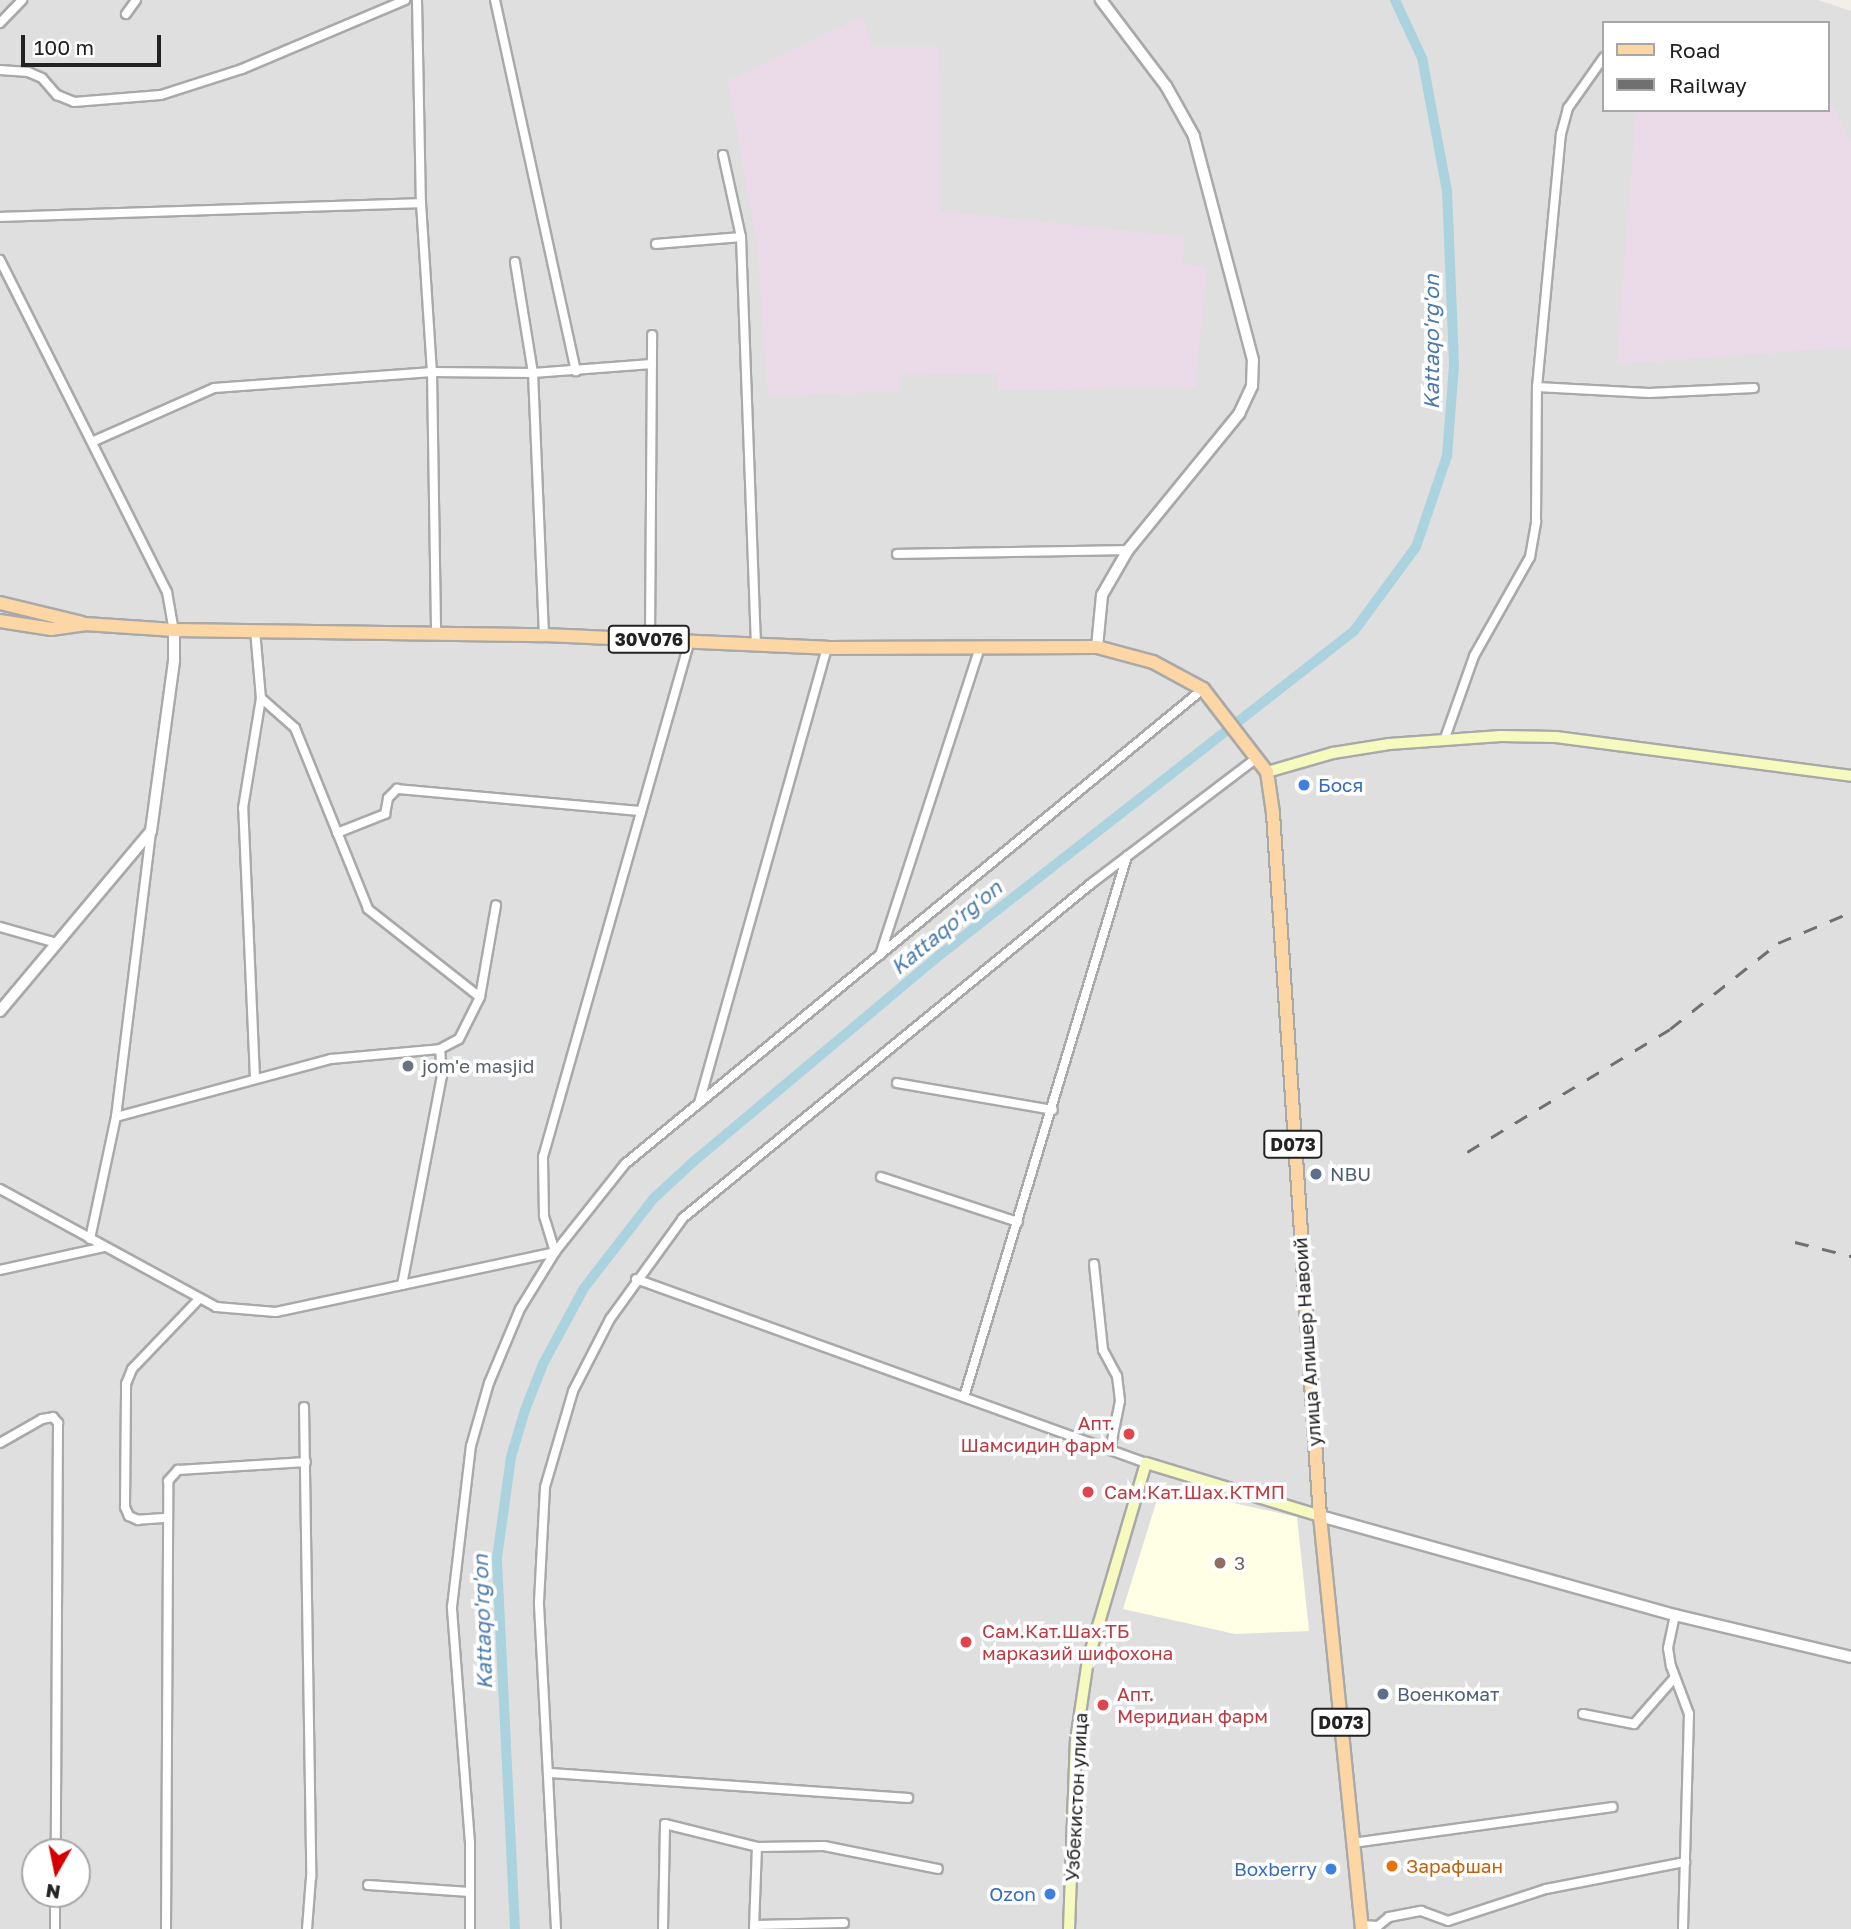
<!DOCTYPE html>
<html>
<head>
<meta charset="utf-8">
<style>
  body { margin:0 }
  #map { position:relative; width:1851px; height:1929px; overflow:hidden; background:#f2efe9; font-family:"Golos Text",sans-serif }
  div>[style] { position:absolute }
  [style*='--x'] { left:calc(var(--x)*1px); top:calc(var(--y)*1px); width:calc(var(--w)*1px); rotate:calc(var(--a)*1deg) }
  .residential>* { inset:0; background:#e0dfdf }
  .industrial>* { inset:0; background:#ebdbe8 }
  .education>* { inset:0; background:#ffffe5 }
  .canal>* { height:10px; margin:-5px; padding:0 5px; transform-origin:5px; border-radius:5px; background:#aad3df }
  .roads { filter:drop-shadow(2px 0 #a9a9a9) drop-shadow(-2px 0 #a9a9a9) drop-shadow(0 2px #a9a9a9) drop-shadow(0 -2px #a9a9a9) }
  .minor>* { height:8px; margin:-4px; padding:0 4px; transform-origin:4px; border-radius:4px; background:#fff }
  .tertiary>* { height:10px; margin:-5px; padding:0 5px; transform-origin:5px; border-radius:5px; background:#fff }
  .secondary>* { height:10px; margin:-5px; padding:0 5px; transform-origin:5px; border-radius:5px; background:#f7fabf }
  .primary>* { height:12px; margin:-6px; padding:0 6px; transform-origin:6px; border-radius:6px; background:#fcd6a4 }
  .rail>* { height:2.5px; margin-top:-1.25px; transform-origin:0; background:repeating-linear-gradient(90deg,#707070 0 14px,transparent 0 28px) }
  .dots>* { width:19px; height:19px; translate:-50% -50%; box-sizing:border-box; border:4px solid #fff; border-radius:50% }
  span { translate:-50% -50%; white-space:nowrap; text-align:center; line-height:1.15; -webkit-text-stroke:7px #fff; paint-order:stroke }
  .shield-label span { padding:2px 5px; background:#fff; border:2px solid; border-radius:5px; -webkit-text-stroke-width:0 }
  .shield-label { font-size:18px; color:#222; font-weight:700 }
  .shop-label { font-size:19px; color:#366cbe }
  .left { translate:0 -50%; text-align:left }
  .right { translate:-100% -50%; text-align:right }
  .worship-label { font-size:19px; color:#5b616d }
  .service-label { font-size:19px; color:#4e5e75 }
  .street-label { font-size:19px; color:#222 }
  .health-label { font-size:19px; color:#be3a42 }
  .education-label { font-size:19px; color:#785e54 }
  .food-label { font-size:19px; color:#c56008 }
  .water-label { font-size:21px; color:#4a7aab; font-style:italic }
  .legend { position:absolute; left:1602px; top:21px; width:228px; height:91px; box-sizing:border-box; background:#fff; border:2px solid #a7a7a7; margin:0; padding:9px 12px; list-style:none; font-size:21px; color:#222 }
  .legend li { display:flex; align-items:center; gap:14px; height:35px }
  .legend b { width:35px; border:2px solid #a7a7a7 }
  .north { position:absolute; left:21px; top:1838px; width:70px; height:70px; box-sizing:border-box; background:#fff; border:2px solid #a7a7a7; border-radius:50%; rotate:189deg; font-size:19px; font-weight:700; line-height:28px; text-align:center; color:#222 }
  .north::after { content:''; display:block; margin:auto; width:24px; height:32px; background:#d40000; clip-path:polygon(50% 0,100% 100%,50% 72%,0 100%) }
  .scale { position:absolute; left:21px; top:35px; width:140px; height:32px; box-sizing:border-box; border:4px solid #222; border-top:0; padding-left:9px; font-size:21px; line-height:24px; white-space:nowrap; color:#222; -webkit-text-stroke:5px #fff; paint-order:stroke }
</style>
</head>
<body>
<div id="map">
  <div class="residential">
    <div style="clip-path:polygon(evenodd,0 0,1818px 0,1851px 11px,1851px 1929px,0 1929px,0 0,1604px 23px,1828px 23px,1828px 110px,1604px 110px,1604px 23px,0 0,35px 1852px,77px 1852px,77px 1894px,35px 1894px,35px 1852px)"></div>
  </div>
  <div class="industrial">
    <div style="clip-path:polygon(863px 16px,872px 47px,939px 47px,940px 211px,1185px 237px,1182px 264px,1207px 267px,1195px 387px,998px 390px,997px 374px,900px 375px,900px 391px,768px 396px,758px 250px,728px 81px)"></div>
    <div style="clip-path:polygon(1828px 96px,1851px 143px,1851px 347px,1617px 364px,1636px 110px,1828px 110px)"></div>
  </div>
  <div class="education">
    <div style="clip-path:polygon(1161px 1487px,1297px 1517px,1309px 1631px,1235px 1634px,1123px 1609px)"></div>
  </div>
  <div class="canal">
    <div style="--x:515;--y:1929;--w:371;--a:-92.8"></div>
    <div style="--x:497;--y:1558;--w:102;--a:-82.1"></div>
    <div style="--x:511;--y:1457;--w:49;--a:-73.4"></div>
    <div style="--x:525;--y:1410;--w:49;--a:-68.6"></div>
    <div style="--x:543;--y:1364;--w:86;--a:-61.7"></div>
    <div style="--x:584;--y:1288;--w:113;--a:-52.2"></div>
    <div style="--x:653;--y:1199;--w:54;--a:-42.8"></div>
    <div style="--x:693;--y:1162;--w:324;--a:-40"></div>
    <div style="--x:941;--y:954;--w:524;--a:-38.03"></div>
    <div style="--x:1354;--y:631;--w:104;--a:-53.6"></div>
    <div style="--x:1416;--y:547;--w:96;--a:-71.2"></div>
    <div style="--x:1447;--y:456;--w:92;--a:-85.6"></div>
    <div style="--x:1454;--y:364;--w:173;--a:-92.3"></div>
    <div style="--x:1447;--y:191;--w:135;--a:-100.6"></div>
    <div style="--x:1422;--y:58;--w:64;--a:-115"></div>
  </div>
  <div class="roads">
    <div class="minor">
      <div style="--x:417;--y:0;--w:203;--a:88.9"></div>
      <div style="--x:421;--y:203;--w:169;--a:86.3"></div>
      <div style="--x:432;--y:372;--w:261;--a:89.1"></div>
      <div style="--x:495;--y:0;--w:380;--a:77.7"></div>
      <div style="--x:126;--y:14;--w:17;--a:-54"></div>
      <div style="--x:0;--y:23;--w:32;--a:-46"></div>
      <div style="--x:0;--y:70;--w:28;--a:4"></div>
      <div style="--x:28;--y:72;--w:15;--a:23"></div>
      <div style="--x:42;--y:78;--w:23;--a:49"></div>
      <div style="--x:57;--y:95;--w:18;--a:22"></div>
      <div style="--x:74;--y:102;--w:87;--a:-4.6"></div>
      <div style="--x:161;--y:95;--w:85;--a:-17.8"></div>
      <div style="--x:242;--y:69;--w:177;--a:-22.9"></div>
      <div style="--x:723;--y:155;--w:84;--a:77.6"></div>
      <div style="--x:741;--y:237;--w:407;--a:87.9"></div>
      <div style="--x:0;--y:217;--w:421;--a:-1.9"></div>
      <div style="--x:656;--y:244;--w:85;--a:-4.7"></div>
      <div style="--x:0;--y:260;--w:372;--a:63.3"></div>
      <div style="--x:167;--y:592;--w:39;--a:80"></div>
      <div style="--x:515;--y:262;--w:112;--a:80.8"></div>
      <div style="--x:533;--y:373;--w:262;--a:87.6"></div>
      <div style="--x:1537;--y:387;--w:112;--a:3.1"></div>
      <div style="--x:1649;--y:393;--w:105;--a:-2.7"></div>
      <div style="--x:94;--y:441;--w:131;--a:-23.8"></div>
      <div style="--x:214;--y:388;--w:219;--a:-4.2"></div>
      <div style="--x:432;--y:372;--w:101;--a:0.6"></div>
      <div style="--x:533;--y:373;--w:119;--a:-4.3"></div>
      <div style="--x:897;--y:554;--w:231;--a:-1"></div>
      <div style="--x:255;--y:630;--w:68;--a:85"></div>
      <div style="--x:261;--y:698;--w:45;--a:41.4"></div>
      <div style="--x:295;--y:728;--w:195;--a:68"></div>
      <div style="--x:368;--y:909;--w:142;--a:38.2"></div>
      <div style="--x:650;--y:639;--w:304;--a:-89.6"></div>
      <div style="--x:1445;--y:738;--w:87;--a:-70.5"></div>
      <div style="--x:1474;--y:656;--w:114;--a:-60.5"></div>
      <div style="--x:1530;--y:557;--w:36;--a:-80"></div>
      <div style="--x:1536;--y:522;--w:135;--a:-89.6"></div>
      <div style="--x:1537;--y:387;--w:254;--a:-84.6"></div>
      <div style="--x:1561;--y:134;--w:27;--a:-75"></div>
      <div style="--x:1568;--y:108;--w:62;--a:-54.8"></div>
      <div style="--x:337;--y:833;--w:52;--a:-21.6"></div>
      <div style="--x:385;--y:814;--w:16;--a:-79"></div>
      <div style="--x:388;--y:798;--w:13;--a:-45"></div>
      <div style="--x:397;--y:789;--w:245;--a:5.2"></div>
      <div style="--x:0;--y:927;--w:59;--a:15.7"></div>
      <div style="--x:880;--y:955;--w:324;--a:-72"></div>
      <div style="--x:255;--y:1078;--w:270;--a:-92.5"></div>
      <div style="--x:243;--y:808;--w:111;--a:-80.7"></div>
      <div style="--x:897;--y:1083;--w:158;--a:9.8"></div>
      <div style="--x:699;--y:1103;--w:473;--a:-74.3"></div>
      <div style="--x:116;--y:1117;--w:223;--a:-15.1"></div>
      <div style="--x:331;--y:1059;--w:109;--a:-5.2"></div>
      <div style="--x:440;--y:1049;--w:21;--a:-28"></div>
      <div style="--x:459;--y:1039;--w:47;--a:-63.4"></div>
      <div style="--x:480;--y:997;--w:93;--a:-80.1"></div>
      <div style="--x:881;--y:1177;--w:144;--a:18.2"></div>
      <div style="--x:0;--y:1189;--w:246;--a:28.6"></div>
      <div style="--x:216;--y:1307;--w:60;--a:4.8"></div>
      <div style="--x:276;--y:1312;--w:285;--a:-12.1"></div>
      <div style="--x:555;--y:1252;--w:38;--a:-107"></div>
      <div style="--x:544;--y:1216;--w:59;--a:-91"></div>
      <div style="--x:543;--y:1157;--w:537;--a:-74.13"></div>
      <div style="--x:90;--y:1239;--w:125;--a:-78"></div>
      <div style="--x:116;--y:1117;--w:288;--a:-83"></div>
      <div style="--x:1094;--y:1264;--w:86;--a:84"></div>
      <div style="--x:1103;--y:1350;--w:30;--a:62"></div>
      <div style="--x:1117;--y:1376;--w:25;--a:83"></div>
      <div style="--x:1120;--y:1401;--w:50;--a:101.5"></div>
      <div style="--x:0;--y:1270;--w:107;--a:-12.4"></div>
      <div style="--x:636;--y:1279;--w:542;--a:19.84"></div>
      <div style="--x:402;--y:1285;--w:213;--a:-79.2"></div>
      <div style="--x:442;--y:1076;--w:27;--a:-94"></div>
      <div style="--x:964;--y:1397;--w:565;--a:-73.23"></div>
      <div style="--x:304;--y:1407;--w:470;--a:89.1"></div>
      <div style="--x:311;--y:1877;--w:52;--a:94.4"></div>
      <div style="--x:0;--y:1443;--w:48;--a:-29.7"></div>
      <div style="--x:42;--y:1419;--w:11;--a:-10"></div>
      <div style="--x:53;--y:1417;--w:8;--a:50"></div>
      <div style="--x:58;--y:1423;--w:429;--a:90.3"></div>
      <div style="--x:164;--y:1518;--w:26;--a:176"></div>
      <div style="--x:138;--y:1520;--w:10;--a:-156"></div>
      <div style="--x:129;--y:1516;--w:10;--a:-114"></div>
      <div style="--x:125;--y:1507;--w:123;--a:-89.5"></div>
      <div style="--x:126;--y:1384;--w:16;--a:-68"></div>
      <div style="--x:132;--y:1369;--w:98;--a:-46.2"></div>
      <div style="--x:1675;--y:1615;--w:34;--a:102"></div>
      <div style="--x:1668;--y:1648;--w:18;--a:81"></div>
      <div style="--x:1671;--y:1666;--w:51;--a:69.4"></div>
      <div style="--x:1689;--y:1714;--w:215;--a:91.6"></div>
      <div style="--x:1583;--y:1714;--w:52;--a:11.1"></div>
      <div style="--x:1634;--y:1724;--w:62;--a:-48.9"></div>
      <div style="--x:551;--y:1773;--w:358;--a:4"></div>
      <div style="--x:1353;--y:1843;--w:262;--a:-7.9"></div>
      <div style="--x:368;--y:1885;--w:102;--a:3.9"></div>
      <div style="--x:755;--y:1925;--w:89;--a:-1.3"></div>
      <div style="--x:1361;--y:1925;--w:17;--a:3"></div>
      <div style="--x:1378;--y:1926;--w:14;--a:-39"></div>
      <div style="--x:1389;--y:1917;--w:33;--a:-11"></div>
      <div style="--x:1421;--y:1911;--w:29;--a:20"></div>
      <div style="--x:1448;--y:1921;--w:103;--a:-18.1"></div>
      <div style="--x:1546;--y:1889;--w:142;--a:-11"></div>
      <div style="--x:754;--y:1928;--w:81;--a:-87.9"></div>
      <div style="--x:55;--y:1929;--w:35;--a:-90"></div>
      <div style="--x:166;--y:1929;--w:448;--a:-89.7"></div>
      <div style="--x:168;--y:1481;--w:15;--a:-48"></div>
      <div style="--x:178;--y:1470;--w:128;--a:-3.6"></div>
      <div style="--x:470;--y:1929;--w:86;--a:-90"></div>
      <div style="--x:470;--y:1843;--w:237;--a:-94.4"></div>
      <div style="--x:452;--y:1607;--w:162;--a:-83.3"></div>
      <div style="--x:471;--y:1446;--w:66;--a:-74.1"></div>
      <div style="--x:489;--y:1383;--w:80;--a:-67.3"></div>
      <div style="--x:520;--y:1309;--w:67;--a:-58.4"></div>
      <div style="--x:555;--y:1252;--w:112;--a:-51.5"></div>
      <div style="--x:625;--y:1164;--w:748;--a:-39.41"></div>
      <div style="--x:556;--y:1929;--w:327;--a:-93"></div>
      <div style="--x:539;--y:1602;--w:115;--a:-87"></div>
      <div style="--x:545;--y:1487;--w:100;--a:-73.7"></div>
      <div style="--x:573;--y:1391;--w:81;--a:-62.8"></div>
      <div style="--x:610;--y:1319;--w:125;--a:-54.1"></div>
      <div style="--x:683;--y:1218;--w:529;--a:-39.32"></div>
      <div style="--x:1092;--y:883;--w:208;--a:-37.2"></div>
      <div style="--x:663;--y:1929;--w:105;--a:-88.9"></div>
      <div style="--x:665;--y:1824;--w:95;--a:14"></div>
      <div style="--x:757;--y:1847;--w:67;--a:-0.9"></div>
      <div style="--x:824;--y:1846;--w:116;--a:11.4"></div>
    </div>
    <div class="tertiary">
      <div style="--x:1097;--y:647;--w:52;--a:-84.5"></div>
      <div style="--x:1102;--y:595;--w:52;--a:-60"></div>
      <div style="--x:1128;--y:550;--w:176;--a:-50.8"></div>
      <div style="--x:1239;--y:414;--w:31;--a:-65"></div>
      <div style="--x:1252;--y:386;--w:26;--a:-88"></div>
      <div style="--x:1253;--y:360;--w:232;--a:-104.8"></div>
      <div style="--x:1194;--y:136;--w:57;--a:-119.2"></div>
      <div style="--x:1166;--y:86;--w:108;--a:-127.1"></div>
      <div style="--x:0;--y:1011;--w:235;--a:-50"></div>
      <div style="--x:151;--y:831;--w:173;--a:-82.3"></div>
      <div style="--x:174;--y:660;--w:30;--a:-90"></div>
      <div style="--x:1320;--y:1516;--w:369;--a:15.6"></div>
      <div style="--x:1675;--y:1615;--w:181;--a:13.4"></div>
    </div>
    <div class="secondary">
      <div style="--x:1267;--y:772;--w:69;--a:-16.1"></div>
      <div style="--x:1333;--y:753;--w:57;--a:-9.1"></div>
      <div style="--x:1389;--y:744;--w:112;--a:-4.1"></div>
      <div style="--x:1501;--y:736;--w:55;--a:1"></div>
      <div style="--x:1556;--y:737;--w:298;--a:7.5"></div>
      <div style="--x:1069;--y:1929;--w:188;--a:-87.9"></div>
      <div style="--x:1076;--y:1741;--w:82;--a:-81.6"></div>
      <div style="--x:1088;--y:1660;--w:205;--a:-73.6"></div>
      <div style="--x:1146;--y:1463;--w:182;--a:16.9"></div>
    </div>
    <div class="primary">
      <div style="--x:0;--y:603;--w:84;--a:13.7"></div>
      <div style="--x:0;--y:621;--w:52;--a:8.9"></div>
      <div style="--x:51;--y:629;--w:34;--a:-8"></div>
      <div style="--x:85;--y:624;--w:89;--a:3.9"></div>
      <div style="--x:174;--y:630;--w:370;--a:0.8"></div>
      <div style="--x:544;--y:635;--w:283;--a:2.6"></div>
      <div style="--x:827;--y:648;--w:270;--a:-0.2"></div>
      <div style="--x:1097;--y:647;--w:58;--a:15"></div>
      <div style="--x:1153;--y:662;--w:57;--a:28.4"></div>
      <div style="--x:1203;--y:689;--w:105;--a:52.4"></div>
      <div style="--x:1267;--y:772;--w:41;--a:81.7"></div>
      <div style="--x:1273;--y:813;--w:705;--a:86.18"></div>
      <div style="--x:1320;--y:1516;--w:415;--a:84.2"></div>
    </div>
  </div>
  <div class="rail">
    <div style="--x:1467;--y:1152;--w:237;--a:-31.2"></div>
    <div style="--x:1670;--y:1029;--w:138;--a:-38.5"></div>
    <div style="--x:1778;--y:943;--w:79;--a:-23"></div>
    <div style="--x:1795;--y:1242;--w:58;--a:14"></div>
  </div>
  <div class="dots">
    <div style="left:1304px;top:785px;background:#3f7fe0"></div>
    <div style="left:408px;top:1066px;background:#6b7280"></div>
    <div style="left:1316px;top:1174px;background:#5c6f8a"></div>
    <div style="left:1129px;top:1434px;background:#e0444e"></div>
    <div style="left:1088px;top:1492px;background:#e0444e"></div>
    <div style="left:1220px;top:1563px;background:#8d6e63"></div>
    <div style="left:966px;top:1642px;background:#e0444e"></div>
    <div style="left:1383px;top:1694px;background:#5c6f8a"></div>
    <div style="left:1103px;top:1705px;background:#e0444e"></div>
    <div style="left:1392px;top:1866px;background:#e8710a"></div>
    <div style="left:1331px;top:1869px;background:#3f7fe0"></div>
    <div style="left:1050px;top:1894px;background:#3f7fe0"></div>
  </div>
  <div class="shield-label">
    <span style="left:649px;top:639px">30V076</span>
    <span style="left:1293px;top:1144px">D073</span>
    <span style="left:1341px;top:1722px">D073</span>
  </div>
  <div class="shop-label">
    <span class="left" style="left:1318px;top:785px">Бося</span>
    <span class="right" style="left:1317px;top:1869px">Boxberry</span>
    <span class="right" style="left:1036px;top:1894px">Ozon</span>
  </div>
  <div class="worship-label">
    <span class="left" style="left:422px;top:1066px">jom'e masjid</span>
  </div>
  <div class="service-label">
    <span class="left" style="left:1330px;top:1174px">NBU</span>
    <span class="left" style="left:1397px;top:1694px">Военкомат</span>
  </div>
  <div class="street-label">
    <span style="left:1307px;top:1342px;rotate:-94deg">улица Алишер Навоий</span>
    <span style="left:1076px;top:1797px;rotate:-87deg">Узбекистон улица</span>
  </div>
  <div class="health-label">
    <span class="right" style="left:1115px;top:1434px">Апт.<br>Шамсидин фарм</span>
    <span class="left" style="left:1104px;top:1492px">Сам.Кат.Шах.КТМП</span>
    <span class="left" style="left:982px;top:1642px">Сам.Кат.Шах.ТБ<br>марказий шифохона</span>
    <span class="left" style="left:1117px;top:1705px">Апт.<br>Меридиан фарм</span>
  </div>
  <div class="education-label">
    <span class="left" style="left:1234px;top:1563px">3</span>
  </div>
  <div class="food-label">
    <span class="left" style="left:1406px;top:1866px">Зарафшан</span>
  </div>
  <div class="water-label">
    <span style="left:1431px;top:342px;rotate:-90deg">Kattaqo'rg'on</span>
    <span style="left:946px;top:927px;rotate:-39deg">Kattaqo'rg'on</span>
    <span style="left:482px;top:1622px;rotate:-92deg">Kattaqo'rg'on</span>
  </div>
  <ul class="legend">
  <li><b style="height:9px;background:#fcd6a4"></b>Road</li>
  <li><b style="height:9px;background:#707070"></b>Railway</li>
  </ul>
  <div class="north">N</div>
  <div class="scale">100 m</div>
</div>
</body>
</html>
